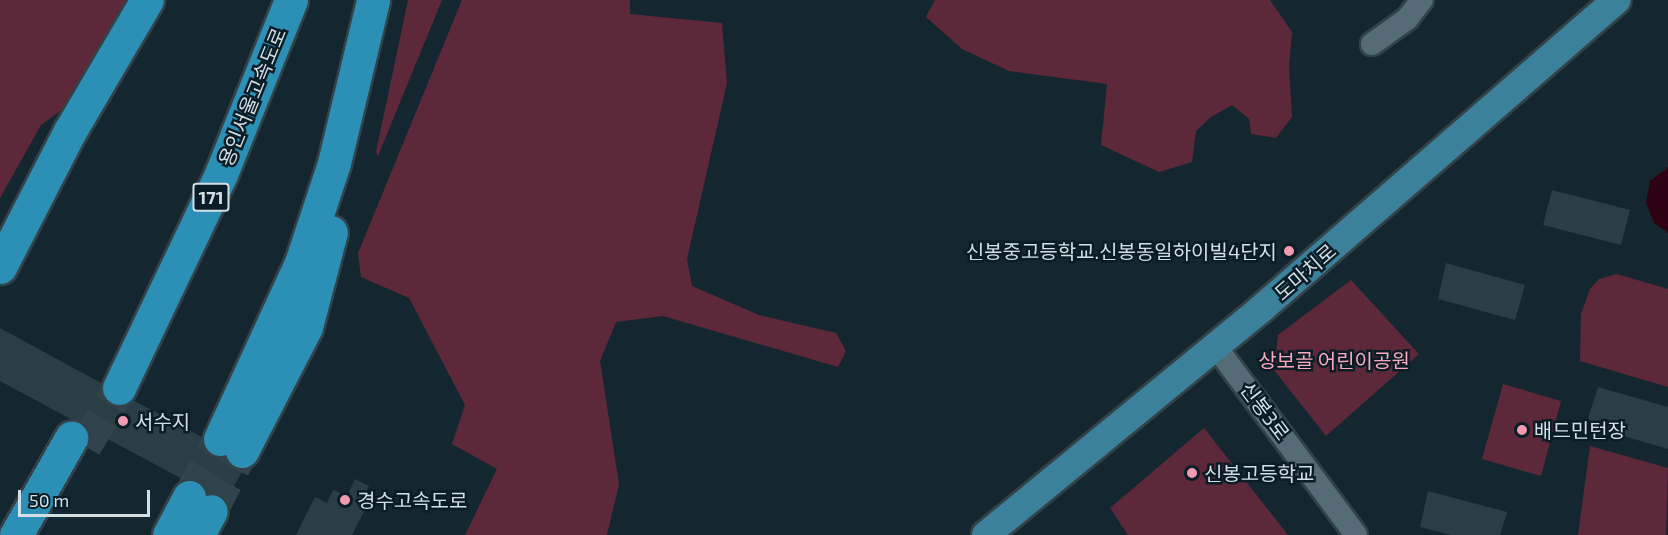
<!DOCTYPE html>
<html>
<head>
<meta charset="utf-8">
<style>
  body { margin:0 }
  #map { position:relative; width:1668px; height:535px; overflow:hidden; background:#142730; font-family:"Exo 2","Noto Sans KR",sans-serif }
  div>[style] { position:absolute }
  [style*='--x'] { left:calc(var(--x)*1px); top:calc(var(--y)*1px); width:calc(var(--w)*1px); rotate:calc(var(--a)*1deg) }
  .green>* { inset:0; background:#5d2839 }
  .water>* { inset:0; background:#2f0213 }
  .building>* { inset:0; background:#2a3e48 }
  .highway-tunnel>* { height:33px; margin-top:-16.5px; transform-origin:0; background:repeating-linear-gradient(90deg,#31434b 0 33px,transparent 0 49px) }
  .roads { filter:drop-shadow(2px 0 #334248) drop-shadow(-2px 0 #334248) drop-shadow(0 2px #334248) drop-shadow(0 -2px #334248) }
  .minor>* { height:22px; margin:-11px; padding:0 11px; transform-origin:11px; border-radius:11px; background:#556b75 }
  .major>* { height:28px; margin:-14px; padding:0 14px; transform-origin:14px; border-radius:14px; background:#3c819b }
  .highway>* { height:33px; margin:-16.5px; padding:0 16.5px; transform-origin:16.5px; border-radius:16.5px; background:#2c8fb5 }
  .dots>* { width:16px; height:16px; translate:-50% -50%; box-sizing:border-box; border:3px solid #0a1d26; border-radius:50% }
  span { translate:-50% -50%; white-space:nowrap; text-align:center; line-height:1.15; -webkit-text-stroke:5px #0a1d26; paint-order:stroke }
  .shield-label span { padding:2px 4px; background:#0a1d26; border:2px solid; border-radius:4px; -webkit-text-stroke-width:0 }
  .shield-label { font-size:18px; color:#d3dfe5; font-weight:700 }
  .street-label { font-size:20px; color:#d3dfe5 }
  .poi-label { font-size:20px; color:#d3dfe5 }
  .right { translate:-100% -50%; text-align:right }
  .left { translate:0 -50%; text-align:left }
  .park-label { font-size:20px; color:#faa8be }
  .scale { position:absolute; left:18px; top:490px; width:132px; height:27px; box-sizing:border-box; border:3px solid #d3dfe5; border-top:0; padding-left:8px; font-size:18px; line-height:21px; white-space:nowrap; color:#d3dfe5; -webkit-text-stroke:4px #0a1d26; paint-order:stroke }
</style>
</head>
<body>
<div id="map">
  <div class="green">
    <div style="clip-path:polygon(0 0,132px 0,63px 109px,41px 125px,0 198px)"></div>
    <div style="clip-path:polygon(408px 0,442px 0,378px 156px,376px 152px)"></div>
    <div style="clip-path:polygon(462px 0,630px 0,630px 14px,722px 23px,727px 83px,687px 259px,692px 286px,759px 315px,836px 333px,846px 351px,838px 367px,663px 316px,616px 322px,600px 361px,619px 484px,607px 535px,465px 535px,497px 469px,452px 444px,465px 405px,409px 298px,361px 277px,358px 253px)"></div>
    <div style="clip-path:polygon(935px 0,1270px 0,1292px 32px,1289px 67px,1292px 117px,1276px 138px,1251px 134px,1249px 119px,1232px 105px,1211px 117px,1196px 131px,1192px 162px,1159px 172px,1101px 145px,1107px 84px,1009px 71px,962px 49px,926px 17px)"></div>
    <div style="clip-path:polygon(1617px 274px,1668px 289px,1668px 387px,1580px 361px,1581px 314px,1590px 289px,1599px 279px)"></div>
    <div style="clip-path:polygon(1351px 280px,1419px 354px,1326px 436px,1274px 370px,1278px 335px)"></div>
    <div style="clip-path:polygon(1503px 384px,1561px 401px,1541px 476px,1482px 459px)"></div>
    <div style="clip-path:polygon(1204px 428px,1288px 535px,1128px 535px,1110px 508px)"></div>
    <div style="clip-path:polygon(1590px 446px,1668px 468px,1666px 535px,1578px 535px)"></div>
  </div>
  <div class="water">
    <div style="clip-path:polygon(1668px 167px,1668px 233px,1654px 223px,1646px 203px,1650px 181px)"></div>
  </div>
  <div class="building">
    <div style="clip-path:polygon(1552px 190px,1630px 210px,1621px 245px,1543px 225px)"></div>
    <div style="clip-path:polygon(1446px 263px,1525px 285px,1515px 320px,1438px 299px)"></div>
    <div style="clip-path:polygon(0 328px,101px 383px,103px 398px,110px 405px,121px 407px,133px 400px,202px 437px,204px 449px,212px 456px,225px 457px,233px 467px,243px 470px,226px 500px,206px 492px,198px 481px,184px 480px,0 381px)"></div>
    <div style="clip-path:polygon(1598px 387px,1668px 407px,1668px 449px,1586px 425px)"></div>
    <div style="clip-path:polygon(355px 479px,369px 486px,360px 505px,366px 508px,352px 535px,296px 535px,315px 497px,327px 503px,333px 490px,347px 496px)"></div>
    <div style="clip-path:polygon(1428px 491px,1507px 512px,1500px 535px,1451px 535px,1420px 527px)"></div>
  </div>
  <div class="highway-tunnel">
    <div style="--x:85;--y:446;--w:67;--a:-59.6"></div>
    <div style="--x:189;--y:497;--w:66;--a:-61.9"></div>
    <div style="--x:211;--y:511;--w:68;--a:-62.7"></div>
  </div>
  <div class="roads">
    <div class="minor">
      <div style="--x:1372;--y:44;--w:43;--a:-35.5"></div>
      <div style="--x:1407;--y:19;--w:24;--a:-52"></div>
      <div style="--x:1216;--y:347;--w:234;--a:53.3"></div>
    </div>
    <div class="major">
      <div style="--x:986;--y:535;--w:356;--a:-39.4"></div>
      <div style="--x:1261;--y:309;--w:471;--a:-41"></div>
    </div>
    <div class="highway">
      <div style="--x:0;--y:267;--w:153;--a:-62.8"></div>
      <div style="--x:70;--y:131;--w:152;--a:-59.6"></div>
      <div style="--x:119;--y:388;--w:237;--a:-64.5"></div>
      <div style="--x:221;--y:174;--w:188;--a:-68.1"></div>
      <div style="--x:220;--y:439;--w:194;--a:-65.3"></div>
      <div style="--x:301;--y:263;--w:105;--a:-71.7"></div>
      <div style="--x:334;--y:163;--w:168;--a:-76.5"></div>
      <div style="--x:242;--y:451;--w:140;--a:-62.7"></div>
      <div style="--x:306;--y:327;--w:98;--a:-75.3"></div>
      <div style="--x:16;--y:535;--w:112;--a:-60.4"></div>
      <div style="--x:169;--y:535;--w:43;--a:-62.2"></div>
      <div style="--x:198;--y:535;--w:27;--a:-62"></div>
    </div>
  </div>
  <div class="dots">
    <div style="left:1289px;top:251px;background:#f19ab1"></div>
    <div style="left:123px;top:421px;background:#f19ab1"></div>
    <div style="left:1522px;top:430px;background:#f19ab1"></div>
    <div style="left:1192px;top:473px;background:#f19ab1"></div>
    <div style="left:345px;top:500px;background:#f19ab1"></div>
  </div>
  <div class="shield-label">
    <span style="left:211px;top:197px">171</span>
  </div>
  <div class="street-label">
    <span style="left:252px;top:97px;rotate:-68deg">용인서울고속도로</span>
    <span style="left:1305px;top:272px;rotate:-41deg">도마치로</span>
    <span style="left:1265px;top:411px;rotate:53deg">신봉3로</span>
  </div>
  <div class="poi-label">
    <span class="right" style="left:1277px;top:251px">신봉중고등학교.신봉동일하이빌4단지</span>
    <span class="left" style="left:135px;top:421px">서수지</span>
    <span class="left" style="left:1534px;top:430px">배드민턴장</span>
    <span class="left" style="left:1204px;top:473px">신봉고등학교</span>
    <span class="left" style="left:357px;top:500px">경수고속도로</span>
  </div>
  <div class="park-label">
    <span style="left:1334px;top:360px">상보골 어린이공원</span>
  </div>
  <div class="scale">50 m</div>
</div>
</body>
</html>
